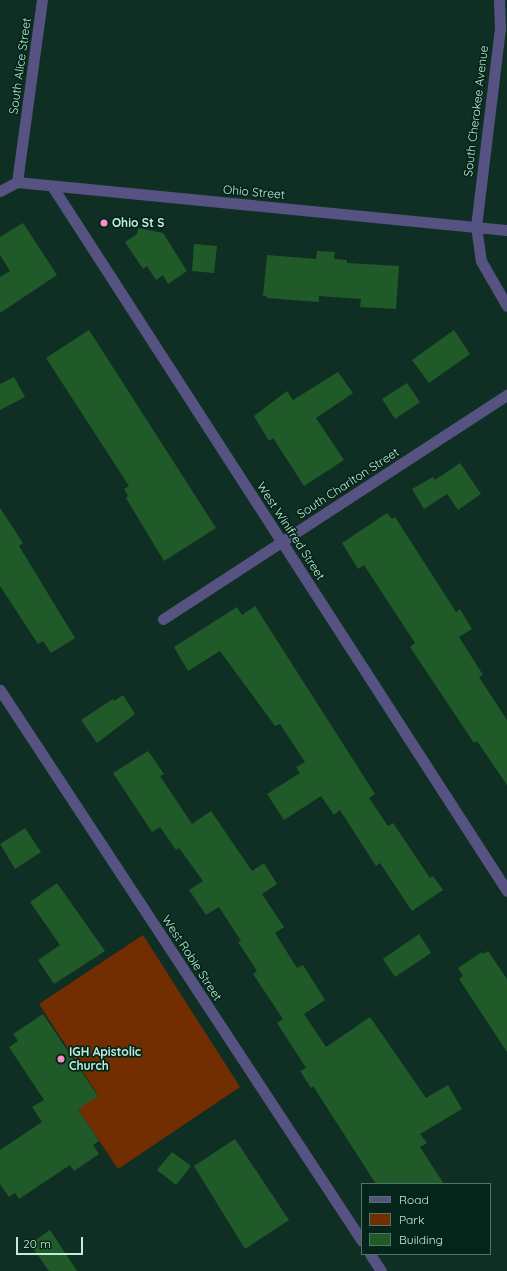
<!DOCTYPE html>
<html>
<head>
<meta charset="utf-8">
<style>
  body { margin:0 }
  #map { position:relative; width:507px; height:1271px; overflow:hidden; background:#102f24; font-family:Quicksand,sans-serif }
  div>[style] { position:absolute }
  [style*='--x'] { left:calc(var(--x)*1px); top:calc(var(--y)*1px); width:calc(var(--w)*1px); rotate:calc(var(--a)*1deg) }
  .green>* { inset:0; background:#722d00 }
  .building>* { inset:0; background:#1f5a28 }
  .minor>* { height:11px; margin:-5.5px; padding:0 5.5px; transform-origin:5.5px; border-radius:5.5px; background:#565382 }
  .tertiary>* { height:11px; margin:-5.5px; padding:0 5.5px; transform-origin:5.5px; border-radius:5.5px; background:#565382 }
  .dots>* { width:11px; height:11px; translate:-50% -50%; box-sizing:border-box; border:2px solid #05251a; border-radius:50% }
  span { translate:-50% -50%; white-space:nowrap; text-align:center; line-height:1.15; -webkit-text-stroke:3.5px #05251a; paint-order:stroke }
  .street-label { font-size:12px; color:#bfedd9 }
  .poi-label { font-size:12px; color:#bfedd9; font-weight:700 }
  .left { translate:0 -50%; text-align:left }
  .legend { position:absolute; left:361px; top:1183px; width:130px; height:72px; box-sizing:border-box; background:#05251a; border:1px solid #4f7566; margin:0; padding:5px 7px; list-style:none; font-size:12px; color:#bfedd9 }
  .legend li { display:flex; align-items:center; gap:8px; height:20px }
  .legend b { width:20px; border:1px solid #4f7566 }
  .scale { position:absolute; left:16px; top:1237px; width:67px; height:18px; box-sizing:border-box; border:2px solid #bfedd9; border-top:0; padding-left:5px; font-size:12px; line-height:14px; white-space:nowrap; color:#bfedd9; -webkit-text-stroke:3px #05251a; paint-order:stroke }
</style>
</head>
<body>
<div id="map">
  <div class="green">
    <div style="clip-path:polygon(143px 935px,240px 1087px,118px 1169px,78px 1109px,98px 1095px,39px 1004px)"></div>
  </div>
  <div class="building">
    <div style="clip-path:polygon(23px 223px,57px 275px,0 313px,0 277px,10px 271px,0 255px,0 237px)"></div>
    <div style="clip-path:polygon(138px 228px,163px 233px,187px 271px,168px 284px,163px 275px,156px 280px,147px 266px,143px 269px,125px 242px,137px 234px)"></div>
    <div style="clip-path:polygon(194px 244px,217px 246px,214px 273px,192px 271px)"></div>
    <div style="clip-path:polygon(317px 251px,335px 252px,334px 259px,347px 260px,347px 263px,399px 266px,396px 309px,360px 307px,361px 299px,319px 296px,319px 302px,267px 298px,267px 296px,263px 296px,267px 255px,316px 259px)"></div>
    <div style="clip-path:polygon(89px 330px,216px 528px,164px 561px,126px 498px,128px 496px,124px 489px,129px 486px,46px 358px)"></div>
    <div style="clip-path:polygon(454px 330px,470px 354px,429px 383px,412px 360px)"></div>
    <div style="clip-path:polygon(338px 372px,353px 393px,316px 418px,344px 460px,304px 486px,273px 438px,269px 441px,254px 416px,287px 391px,293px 400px)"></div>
    <div style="clip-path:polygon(14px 377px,25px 397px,0 410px,0 384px)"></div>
    <div style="clip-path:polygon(407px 383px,420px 402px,395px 419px,382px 399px)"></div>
    <div style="clip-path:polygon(460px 463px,481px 494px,458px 510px,447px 494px,424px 509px,412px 489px,433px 477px,435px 480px)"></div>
    <div style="clip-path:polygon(0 508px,23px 543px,19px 546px,75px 638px,51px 653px,43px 641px,38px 644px,0 586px)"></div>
    <div style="clip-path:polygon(387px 513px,392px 519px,395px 517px,456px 612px,460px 609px,472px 629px,459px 637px,483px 675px,479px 677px,507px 720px,507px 785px,477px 741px,474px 743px,410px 647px,415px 643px,364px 565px,358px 569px,342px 543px)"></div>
    <div style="clip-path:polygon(255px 606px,375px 794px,369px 798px,388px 826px,393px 823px,430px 878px,433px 876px,443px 890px,412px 911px,380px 863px,376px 866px,340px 810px,334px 815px,321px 796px,284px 820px,267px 794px,300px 773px,296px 767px,305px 762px,280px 724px,275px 726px,220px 651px,188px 671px,174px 647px,237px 607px,242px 615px)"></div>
    <div style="clip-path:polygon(123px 695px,135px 714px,97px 743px,81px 720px,113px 699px,114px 701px)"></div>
    <div style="clip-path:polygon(148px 751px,164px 774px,160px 776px,192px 824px,211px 811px,252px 871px,264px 863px,277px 884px,262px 894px,284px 927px,275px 933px,297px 968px,303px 965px,325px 1000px,304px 1014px,326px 1047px,370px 1017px,426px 1098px,448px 1085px,462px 1109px,420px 1134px,427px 1143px,420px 1147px,444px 1184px,376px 1184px,313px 1086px,311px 1088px,300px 1071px,306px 1068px,277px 1023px,283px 1019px,253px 974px,257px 971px,238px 942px,241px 941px,219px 907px,206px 915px,189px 890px,203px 881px,179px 848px,176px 850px,160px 827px,152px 832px,113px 773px)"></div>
    <div style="clip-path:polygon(25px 828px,41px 852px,15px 869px,0 844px)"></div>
    <div style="clip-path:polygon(57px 883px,105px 951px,54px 984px,38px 960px,60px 945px,30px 902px)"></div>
    <div style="clip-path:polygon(419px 934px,431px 953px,395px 977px,383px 959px)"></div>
    <div style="clip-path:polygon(488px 951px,507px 979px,507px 1052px,459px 979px,463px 976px,458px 968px,482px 952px,483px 954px)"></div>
    <div style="clip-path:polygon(43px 1014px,98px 1096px,78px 1109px,99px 1141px,93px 1145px,99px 1154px,74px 1171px,70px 1165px,19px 1199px,15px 1193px,9px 1197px,0 1184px,0 1150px,42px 1122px,32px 1107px,44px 1100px,9px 1047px,18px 1041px,13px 1034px)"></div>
    <div style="clip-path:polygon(235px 1139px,289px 1220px,245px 1249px,194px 1166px)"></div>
    <div style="clip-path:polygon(172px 1152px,191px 1166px,176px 1185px,157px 1170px)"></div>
    <div style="clip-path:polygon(50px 1230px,77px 1271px,49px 1271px,30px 1244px)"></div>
  </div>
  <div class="minor">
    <div style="--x:499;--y:0;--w:28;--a:88"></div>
    <div style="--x:500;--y:28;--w:199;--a:96.9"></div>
    <div style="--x:476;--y:226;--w:35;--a:82"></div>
    <div style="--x:481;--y:261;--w:52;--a:60"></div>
    <div style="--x:17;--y:182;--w:184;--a:-82.2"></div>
    <div style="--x:52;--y:186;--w:839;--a:57.16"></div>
    <div style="--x:163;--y:619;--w:411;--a:-33.1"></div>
    <div style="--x:0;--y:690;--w:659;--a:56.7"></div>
    <div style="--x:370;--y:1254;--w:20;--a:57"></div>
  </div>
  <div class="tertiary">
    <div style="--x:0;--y:191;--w:19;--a:-28"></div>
    <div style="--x:17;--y:182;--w:492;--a:5.6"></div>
  </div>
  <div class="dots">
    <div style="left:104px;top:223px;background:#f98fca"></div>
    <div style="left:61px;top:1059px;background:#f98fca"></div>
  </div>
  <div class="street-label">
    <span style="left:20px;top:66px;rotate:-82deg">South Alice Street</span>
    <span style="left:476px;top:111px;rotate:-83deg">South Cherokee Avenue</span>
    <span style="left:254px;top:192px;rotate:5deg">Ohio Street</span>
    <span style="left:348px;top:483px;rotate:-33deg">South Charlton Street</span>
    <span style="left:291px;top:531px;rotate:57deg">West Winifred Street</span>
    <span style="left:192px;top:958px;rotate:57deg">West Robie Street</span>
  </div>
  <div class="poi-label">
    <span class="left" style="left:112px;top:223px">Ohio St S</span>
    <span class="left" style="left:69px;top:1059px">IGH Apistolic<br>Church</span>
  </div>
  <ul class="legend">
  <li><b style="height:5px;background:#565382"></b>Road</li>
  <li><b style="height:11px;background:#722d00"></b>Park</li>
  <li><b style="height:11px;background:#1f5a28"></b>Building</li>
  </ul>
  <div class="scale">20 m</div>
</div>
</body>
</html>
